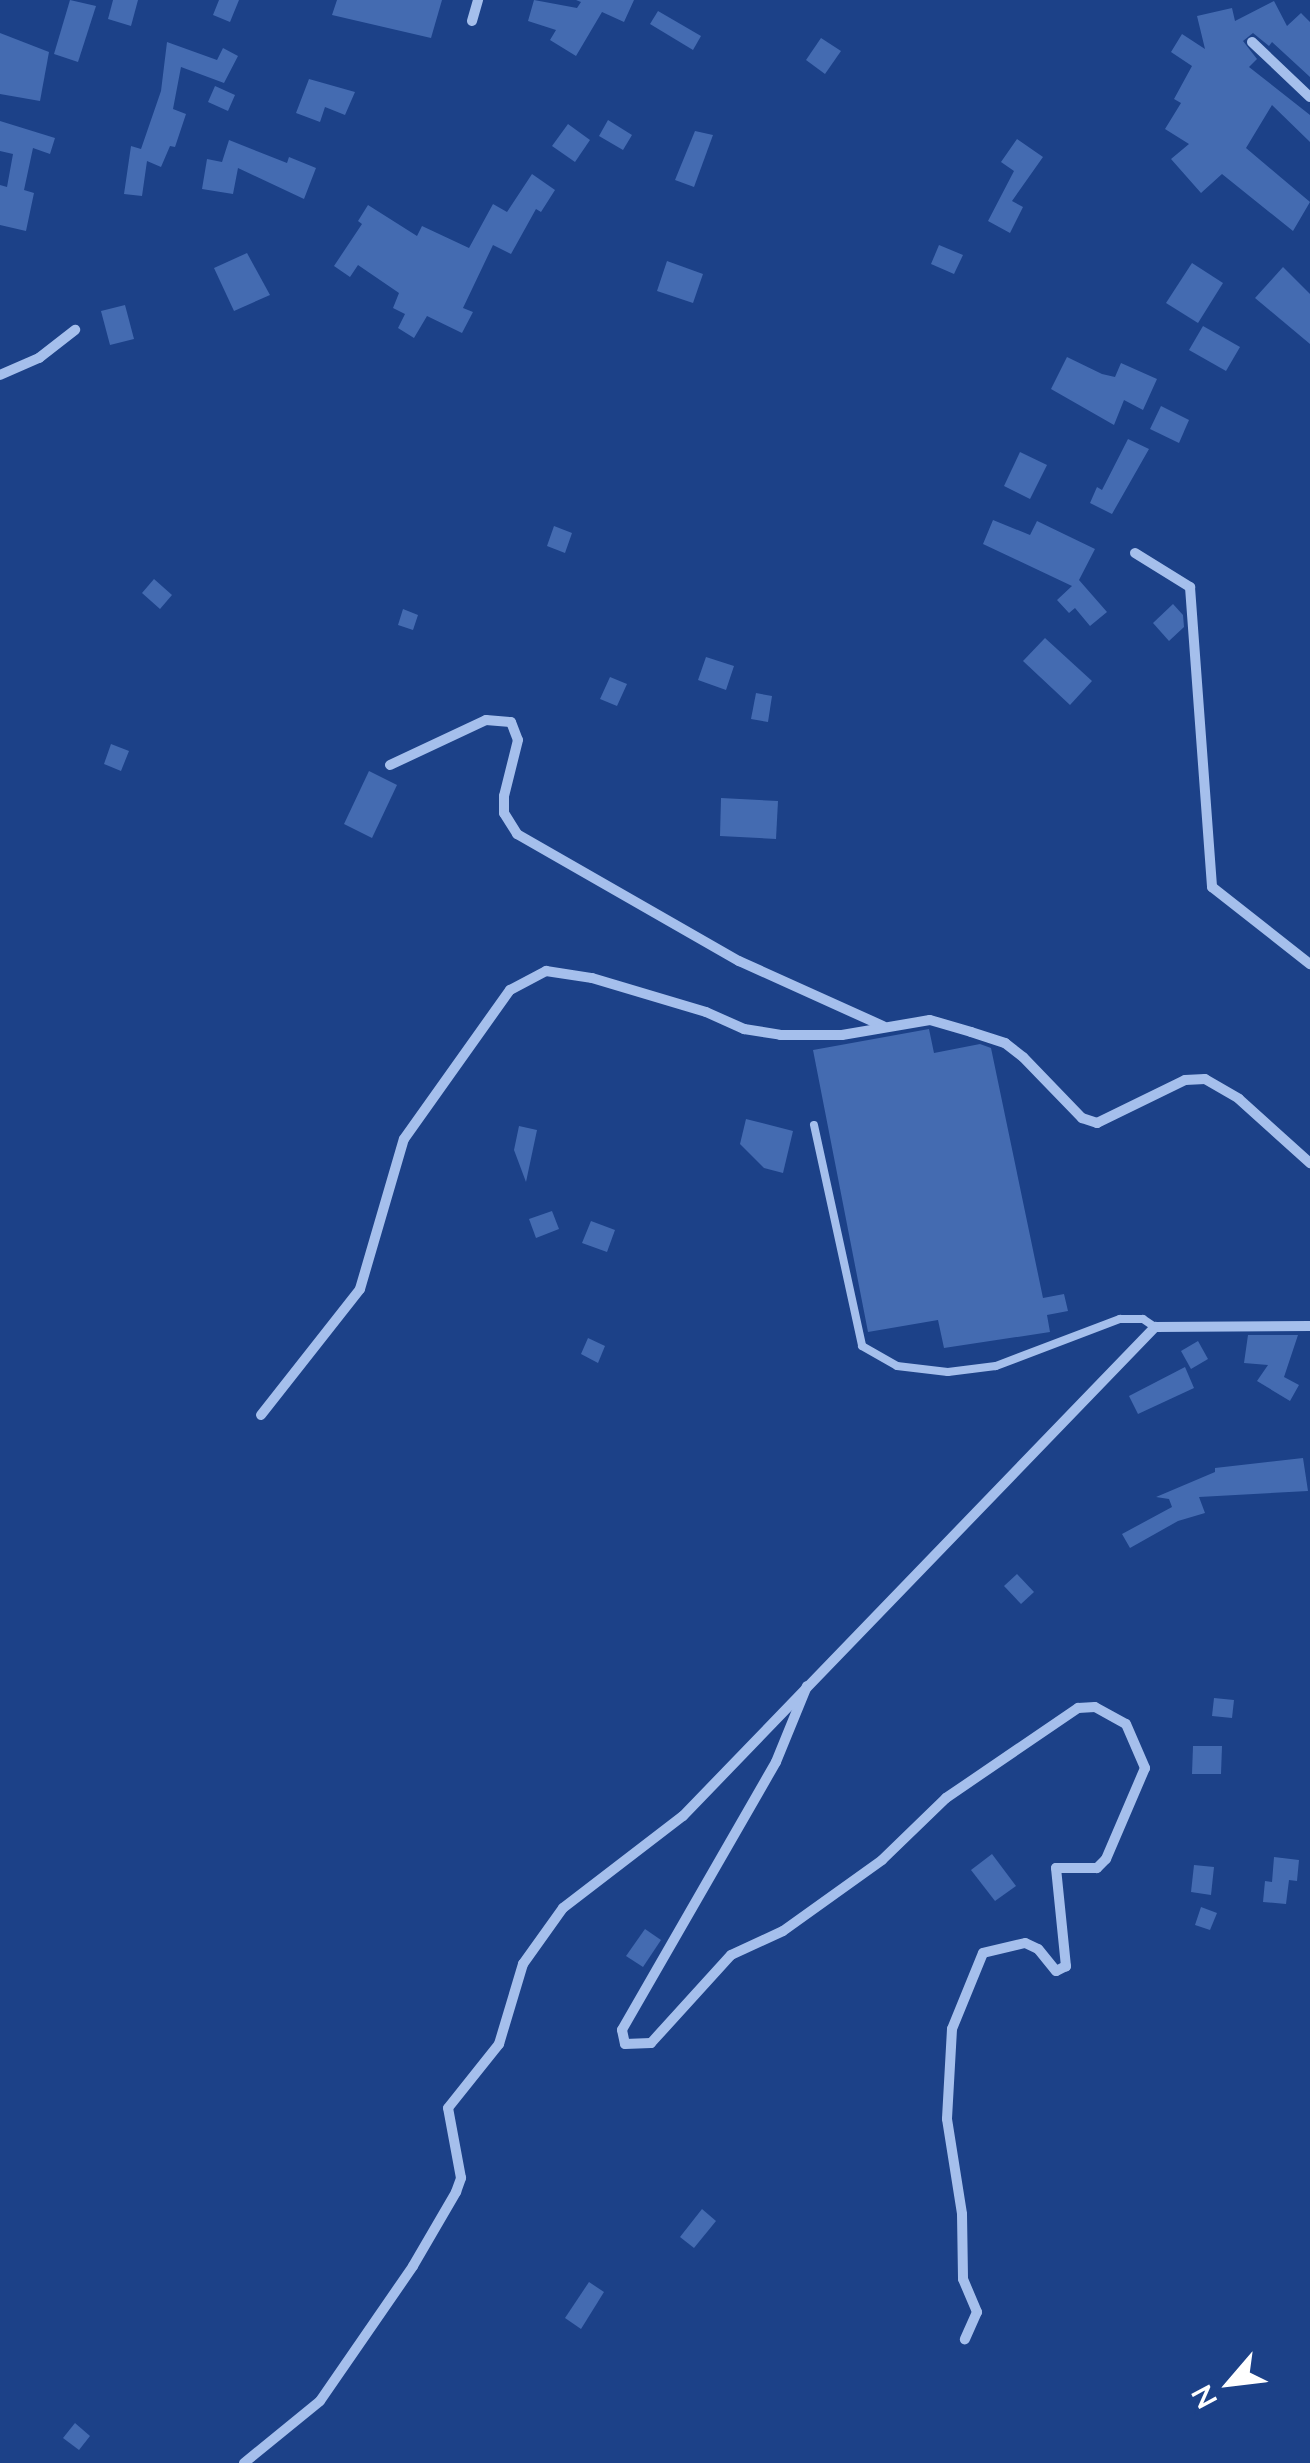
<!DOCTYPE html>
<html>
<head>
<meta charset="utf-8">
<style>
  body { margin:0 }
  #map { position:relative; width:1310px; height:2463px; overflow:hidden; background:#1c4188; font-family:Lato,sans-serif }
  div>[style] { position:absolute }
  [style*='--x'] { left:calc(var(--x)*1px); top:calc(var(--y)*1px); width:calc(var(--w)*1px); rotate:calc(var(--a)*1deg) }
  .building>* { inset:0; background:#446bb1 }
  .service>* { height:8px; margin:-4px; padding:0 4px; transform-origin:4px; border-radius:4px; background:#a5bfec }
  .minor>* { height:10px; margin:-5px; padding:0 5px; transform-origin:5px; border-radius:5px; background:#a5bfec }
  span { translate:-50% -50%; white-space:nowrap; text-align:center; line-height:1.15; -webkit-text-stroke:9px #1c4188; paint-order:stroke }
  .north { position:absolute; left:1180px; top:2333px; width:100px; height:100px; -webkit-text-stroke:8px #1c4188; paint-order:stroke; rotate:242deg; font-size:28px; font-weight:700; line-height:40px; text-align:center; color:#fff }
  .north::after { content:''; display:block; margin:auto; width:35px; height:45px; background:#fff; clip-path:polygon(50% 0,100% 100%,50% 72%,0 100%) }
</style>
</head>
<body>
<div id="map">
  <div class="building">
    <div style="clip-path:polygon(70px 0,96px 6px,78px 62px,54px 54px)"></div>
    <div style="clip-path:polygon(113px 0,138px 0,131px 26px,108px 19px)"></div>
    <div style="clip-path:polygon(219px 0,239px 0,230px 22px,213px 15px)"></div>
    <div style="clip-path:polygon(337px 0,442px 0,431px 38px,332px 15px)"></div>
    <div style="clip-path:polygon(534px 0,577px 8px,581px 2px,576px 0,634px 0,624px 22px,602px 12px,576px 56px,550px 40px,556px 30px,528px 21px)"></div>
    <div style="clip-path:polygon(1274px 1px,1287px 26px,1301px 13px,1310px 22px,1310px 77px,1272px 42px,1269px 46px,1253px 33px,1243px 41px,1257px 59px,1249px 67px,1310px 115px,1310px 142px,1272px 105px,1246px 148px,1310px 202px,1293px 231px,1222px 174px,1201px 193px,1171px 159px,1189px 144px,1165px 129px,1181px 103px,1174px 99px,1192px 66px,1171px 52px,1182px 34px,1205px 49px,1197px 16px,1232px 8px,1235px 21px)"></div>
    <div style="clip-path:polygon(658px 11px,701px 36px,693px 50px,650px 24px)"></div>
    <div style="clip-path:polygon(0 33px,49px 52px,40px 101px,0 94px)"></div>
    <div style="clip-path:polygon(821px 38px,841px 51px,825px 74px,806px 60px)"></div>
    <div style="clip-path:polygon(167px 42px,217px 60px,223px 48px,238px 56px,224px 83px,181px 67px,173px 109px,186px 114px,175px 147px,170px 146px,161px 167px,147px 161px,142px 196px,124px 194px,131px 146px,141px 149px,161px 91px)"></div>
    <div style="clip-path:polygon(309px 79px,355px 92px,345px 115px,325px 107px,320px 122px,296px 113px)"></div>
    <div style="clip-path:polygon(215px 86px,235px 95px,228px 111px,208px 102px)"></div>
    <div style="clip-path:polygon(608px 120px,632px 135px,623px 150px,599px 136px)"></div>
    <div style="clip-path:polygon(0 121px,55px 138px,50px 154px,33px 148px,24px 190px,34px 193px,26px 231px,0 225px,0 185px,7px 187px,13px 154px,0 151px)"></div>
    <div style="clip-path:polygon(568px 124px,590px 140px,575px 162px,552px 146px)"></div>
    <div style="clip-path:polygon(695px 131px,713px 135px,694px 187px,675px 180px)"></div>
    <div style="clip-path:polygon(1017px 139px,1043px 157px,1012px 201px,1023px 207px,1010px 233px,988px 221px,1014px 171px,1001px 162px)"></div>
    <div style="clip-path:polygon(229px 140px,287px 163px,289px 157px,316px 168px,304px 199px,238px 168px,233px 194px,202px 189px,207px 159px,222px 162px)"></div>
    <div style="clip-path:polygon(532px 174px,555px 190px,541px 212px,536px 209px,511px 254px,493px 245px,463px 308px,473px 312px,462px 333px,427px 316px,414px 338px,398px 328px,405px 314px,393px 308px,399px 293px,358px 265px,350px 277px,334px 266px,362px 224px,358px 221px,368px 205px,417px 236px,422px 226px,469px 248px,493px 204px,507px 212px)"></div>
    <div style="clip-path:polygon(939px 245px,963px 255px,954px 274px,931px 264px)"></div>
    <div style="clip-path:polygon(247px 253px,270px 295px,234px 311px,214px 268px)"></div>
    <div style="clip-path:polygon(667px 261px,703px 274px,693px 303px,657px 291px)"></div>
    <div style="clip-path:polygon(1192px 263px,1223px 283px,1198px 323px,1166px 303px)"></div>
    <div style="clip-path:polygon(1283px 267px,1310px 294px,1310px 344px,1255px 298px)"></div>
    <div style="clip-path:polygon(125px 305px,134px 339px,110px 345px,101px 311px)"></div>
    <div style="clip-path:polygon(1203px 326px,1240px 347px,1226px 371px,1189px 350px)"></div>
    <div style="clip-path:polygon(1067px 357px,1102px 374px,1115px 377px,1121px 363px,1157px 379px,1143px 410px,1124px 400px,1114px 425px,1051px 389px)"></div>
    <div style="clip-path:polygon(1161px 406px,1189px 420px,1179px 443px,1150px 429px)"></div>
    <div style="clip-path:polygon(1128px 439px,1149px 449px,1112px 514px,1090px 503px,1097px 487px,1102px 490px)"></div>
    <div style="clip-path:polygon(1020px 452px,1047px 465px,1030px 499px,1004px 486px)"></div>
    <div style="clip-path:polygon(993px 520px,1030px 535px,1037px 521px,1095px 549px,1079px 580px,1107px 612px,1090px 626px,1075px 608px,1069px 613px,1057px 600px,1072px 586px,983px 544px)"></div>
    <div style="clip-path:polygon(554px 526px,572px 533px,565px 553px,547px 546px)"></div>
    <div style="clip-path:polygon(154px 579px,172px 595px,160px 609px,142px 593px)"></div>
    <div style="clip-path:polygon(1173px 604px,1183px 615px,1184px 627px,1169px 641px,1153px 623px)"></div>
    <div style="clip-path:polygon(403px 609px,418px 615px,413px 630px,398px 625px)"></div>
    <div style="clip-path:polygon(1045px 638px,1092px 681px,1070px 705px,1023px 661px)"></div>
    <div style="clip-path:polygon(706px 657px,734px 666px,726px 690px,698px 680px)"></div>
    <div style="clip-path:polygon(610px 677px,627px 684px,617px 706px,600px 699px)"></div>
    <div style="clip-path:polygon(756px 693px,772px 696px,768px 722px,751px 719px)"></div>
    <div style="clip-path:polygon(111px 744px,129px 751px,121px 771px,104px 764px)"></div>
    <div style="clip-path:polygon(369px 771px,397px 785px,372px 838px,344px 824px)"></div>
    <div style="clip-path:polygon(721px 798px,778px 801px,776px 839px,720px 836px)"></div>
    <div style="clip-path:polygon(929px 1029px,934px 1053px,980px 1044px,991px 1048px,1043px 1298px,1064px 1294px,1068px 1311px,1047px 1315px,1050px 1332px,944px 1348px,938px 1320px,868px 1332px,813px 1050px)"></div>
    <div style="clip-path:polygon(746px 1119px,793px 1131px,783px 1173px,764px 1168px,740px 1144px)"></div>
    <div style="clip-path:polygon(519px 1126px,537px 1130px,526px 1182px,514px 1150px)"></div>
    <div style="clip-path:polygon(552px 1211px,559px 1229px,536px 1238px,529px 1219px)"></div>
    <div style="clip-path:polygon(591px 1221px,615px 1230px,607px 1252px,582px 1243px)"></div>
    <div style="clip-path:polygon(1248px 1335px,1298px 1335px,1284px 1377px,1299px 1385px,1290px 1401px,1257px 1381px,1268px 1365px,1244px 1363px)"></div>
    <div style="clip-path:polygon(588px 1338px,605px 1346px,598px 1363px,581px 1354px)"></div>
    <div style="clip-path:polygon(1198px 1341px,1208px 1359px,1191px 1369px,1181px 1351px)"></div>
    <div style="clip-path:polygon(1185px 1367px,1194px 1388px,1138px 1414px,1129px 1396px)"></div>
    <div style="clip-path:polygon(1303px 1458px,1308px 1491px,1199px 1497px,1205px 1513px,1178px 1521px,1130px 1548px,1122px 1534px,1172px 1507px,1169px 1499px,1156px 1497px,1215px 1472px,1215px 1468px)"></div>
    <div style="clip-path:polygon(1017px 1574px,1034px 1592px,1021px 1604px,1004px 1586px)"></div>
    <div style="clip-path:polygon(1214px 1698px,1234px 1700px,1232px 1718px,1212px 1716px)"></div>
    <div style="clip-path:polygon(1193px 1746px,1222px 1746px,1221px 1774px,1192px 1774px)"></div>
    <div style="clip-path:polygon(992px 1854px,1016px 1886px,995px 1901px,971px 1870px)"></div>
    <div style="clip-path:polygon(1274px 1857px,1299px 1860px,1297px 1881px,1289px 1880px,1286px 1904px,1263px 1902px,1265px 1881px,1272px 1882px)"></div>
    <div style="clip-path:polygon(1194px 1865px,1214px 1867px,1211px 1895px,1191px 1892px)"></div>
    <div style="clip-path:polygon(1201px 1907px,1217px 1913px,1210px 1930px,1195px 1925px)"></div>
    <div style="clip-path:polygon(645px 1929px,661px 1940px,643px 1967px,626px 1956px)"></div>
    <div style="clip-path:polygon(702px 2209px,716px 2221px,694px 2248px,680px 2237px)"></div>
    <div style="clip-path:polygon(589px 2282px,604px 2292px,581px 2329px,565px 2318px)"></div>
    <div style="clip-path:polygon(75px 2423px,90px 2436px,79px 2450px,63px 2438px)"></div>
  </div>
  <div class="service">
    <div style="--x:814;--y:1125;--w:226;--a:77.7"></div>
    <div style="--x:862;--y:1346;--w:40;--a:29.7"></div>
    <div style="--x:897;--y:1366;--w:51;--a:6.7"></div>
    <div style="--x:948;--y:1372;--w:48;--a:-7.1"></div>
    <div style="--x:996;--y:1366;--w:133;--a:-20.8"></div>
    <div style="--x:1120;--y:1319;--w:23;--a:0"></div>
    <div style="--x:1143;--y:1319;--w:14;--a:34"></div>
  </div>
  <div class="minor">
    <div style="--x:472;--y:21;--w:22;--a:-74"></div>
    <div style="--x:1252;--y:42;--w:80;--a:43.5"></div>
    <div style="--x:0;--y:375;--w:43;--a:-23.6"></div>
    <div style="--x:39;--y:358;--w:46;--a:-37.9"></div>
    <div style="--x:1135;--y:553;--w:65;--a:31.7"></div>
    <div style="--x:1190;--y:587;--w:301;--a:85.8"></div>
    <div style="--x:1212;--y:887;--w:125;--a:38.2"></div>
    <div style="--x:390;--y:765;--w:106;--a:-25.1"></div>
    <div style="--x:486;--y:720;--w:25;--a:5"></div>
    <div style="--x:511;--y:722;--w:19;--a:69"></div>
    <div style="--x:518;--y:740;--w:58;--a:104"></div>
    <div style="--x:504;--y:796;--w:17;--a:90"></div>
    <div style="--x:504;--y:813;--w:25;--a:58"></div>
    <div style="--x:517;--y:834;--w:256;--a:29.8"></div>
    <div style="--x:739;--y:961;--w:158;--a:24.3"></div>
    <div style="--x:261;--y:1415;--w:160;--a:-51.8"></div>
    <div style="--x:360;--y:1289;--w:156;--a:-73.7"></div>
    <div style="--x:404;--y:1139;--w:183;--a:-54.6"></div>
    <div style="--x:510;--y:990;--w:41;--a:-27.8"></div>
    <div style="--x:546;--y:971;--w:47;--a:8.7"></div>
    <div style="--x:592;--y:978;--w:119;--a:16.6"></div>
    <div style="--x:706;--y:1012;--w:42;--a:24.1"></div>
    <div style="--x:744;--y:1029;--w:36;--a:9"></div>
    <div style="--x:780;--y:1035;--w:62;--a:0"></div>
    <div style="--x:842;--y:1035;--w:89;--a:-9.7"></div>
    <div style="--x:930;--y:1020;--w:43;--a:16.3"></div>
    <div style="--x:971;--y:1032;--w:36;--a:18"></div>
    <div style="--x:1005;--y:1043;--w:23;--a:38"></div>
    <div style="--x:1023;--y:1057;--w:85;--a:46"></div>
    <div style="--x:1082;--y:1118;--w:16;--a:18"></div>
    <div style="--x:1097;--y:1123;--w:98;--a:-26"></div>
    <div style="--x:1185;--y:1080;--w:20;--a:-3"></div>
    <div style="--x:1205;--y:1079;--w:39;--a:30"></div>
    <div style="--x:1239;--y:1099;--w:96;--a:42"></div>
    <div style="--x:807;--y:1686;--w:82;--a:112.2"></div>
    <div style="--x:776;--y:1762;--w:309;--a:119.9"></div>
    <div style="--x:622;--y:2030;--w:14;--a:78"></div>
    <div style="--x:625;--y:2044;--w:26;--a:-2"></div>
    <div style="--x:651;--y:2043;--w:119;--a:-47.7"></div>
    <div style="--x:731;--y:1955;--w:57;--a:-24.8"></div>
    <div style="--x:783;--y:1931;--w:122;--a:-35.6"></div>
    <div style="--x:882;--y:1860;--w:89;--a:-44.1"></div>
    <div style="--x:946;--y:1798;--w:160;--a:-34.3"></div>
    <div style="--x:1078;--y:1708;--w:17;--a:-3"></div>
    <div style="--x:1095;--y:1707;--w:35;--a:29"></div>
    <div style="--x:1126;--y:1724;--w:48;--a:66.6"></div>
    <div style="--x:1145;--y:1768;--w:99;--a:113.2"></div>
    <div style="--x:1106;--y:1859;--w:13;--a:135"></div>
    <div style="--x:1097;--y:1868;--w:41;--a:180"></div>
    <div style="--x:1056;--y:1868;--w:99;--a:84.2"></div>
    <div style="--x:1066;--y:1966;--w:11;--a:153"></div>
    <div style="--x:1056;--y:1971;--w:28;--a:-129"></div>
    <div style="--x:1038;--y:1949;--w:14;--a:-155"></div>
    <div style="--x:1025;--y:1943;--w:43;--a:166.6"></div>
    <div style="--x:983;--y:1953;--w:82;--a:112.2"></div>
    <div style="--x:952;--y:2029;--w:90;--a:93.2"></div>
    <div style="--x:947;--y:2119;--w:96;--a:81"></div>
    <div style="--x:962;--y:2214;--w:65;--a:89.1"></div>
    <div style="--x:963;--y:2279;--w:36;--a:67"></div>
    <div style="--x:977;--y:2312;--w:30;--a:114"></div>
    <div style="--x:244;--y:2463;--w:98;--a:-39.2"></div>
    <div style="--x:320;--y:2401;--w:164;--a:-55.4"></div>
    <div style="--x:413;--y:2266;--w:86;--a:-59.8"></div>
    <div style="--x:456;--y:2192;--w:15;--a:-70"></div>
    <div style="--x:461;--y:2178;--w:71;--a:-100.5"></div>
    <div style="--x:448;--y:2108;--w:82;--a:-51.4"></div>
    <div style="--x:499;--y:2044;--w:84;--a:-73.3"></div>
    <div style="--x:523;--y:1964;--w:69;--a:-54.5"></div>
    <div style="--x:563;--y:1908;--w:151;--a:-37.5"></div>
    <div style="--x:683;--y:1816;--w:680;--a:-46.01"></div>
    <div style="--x:1155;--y:1327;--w:155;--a:-0.4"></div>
  </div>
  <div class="north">N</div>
</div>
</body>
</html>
